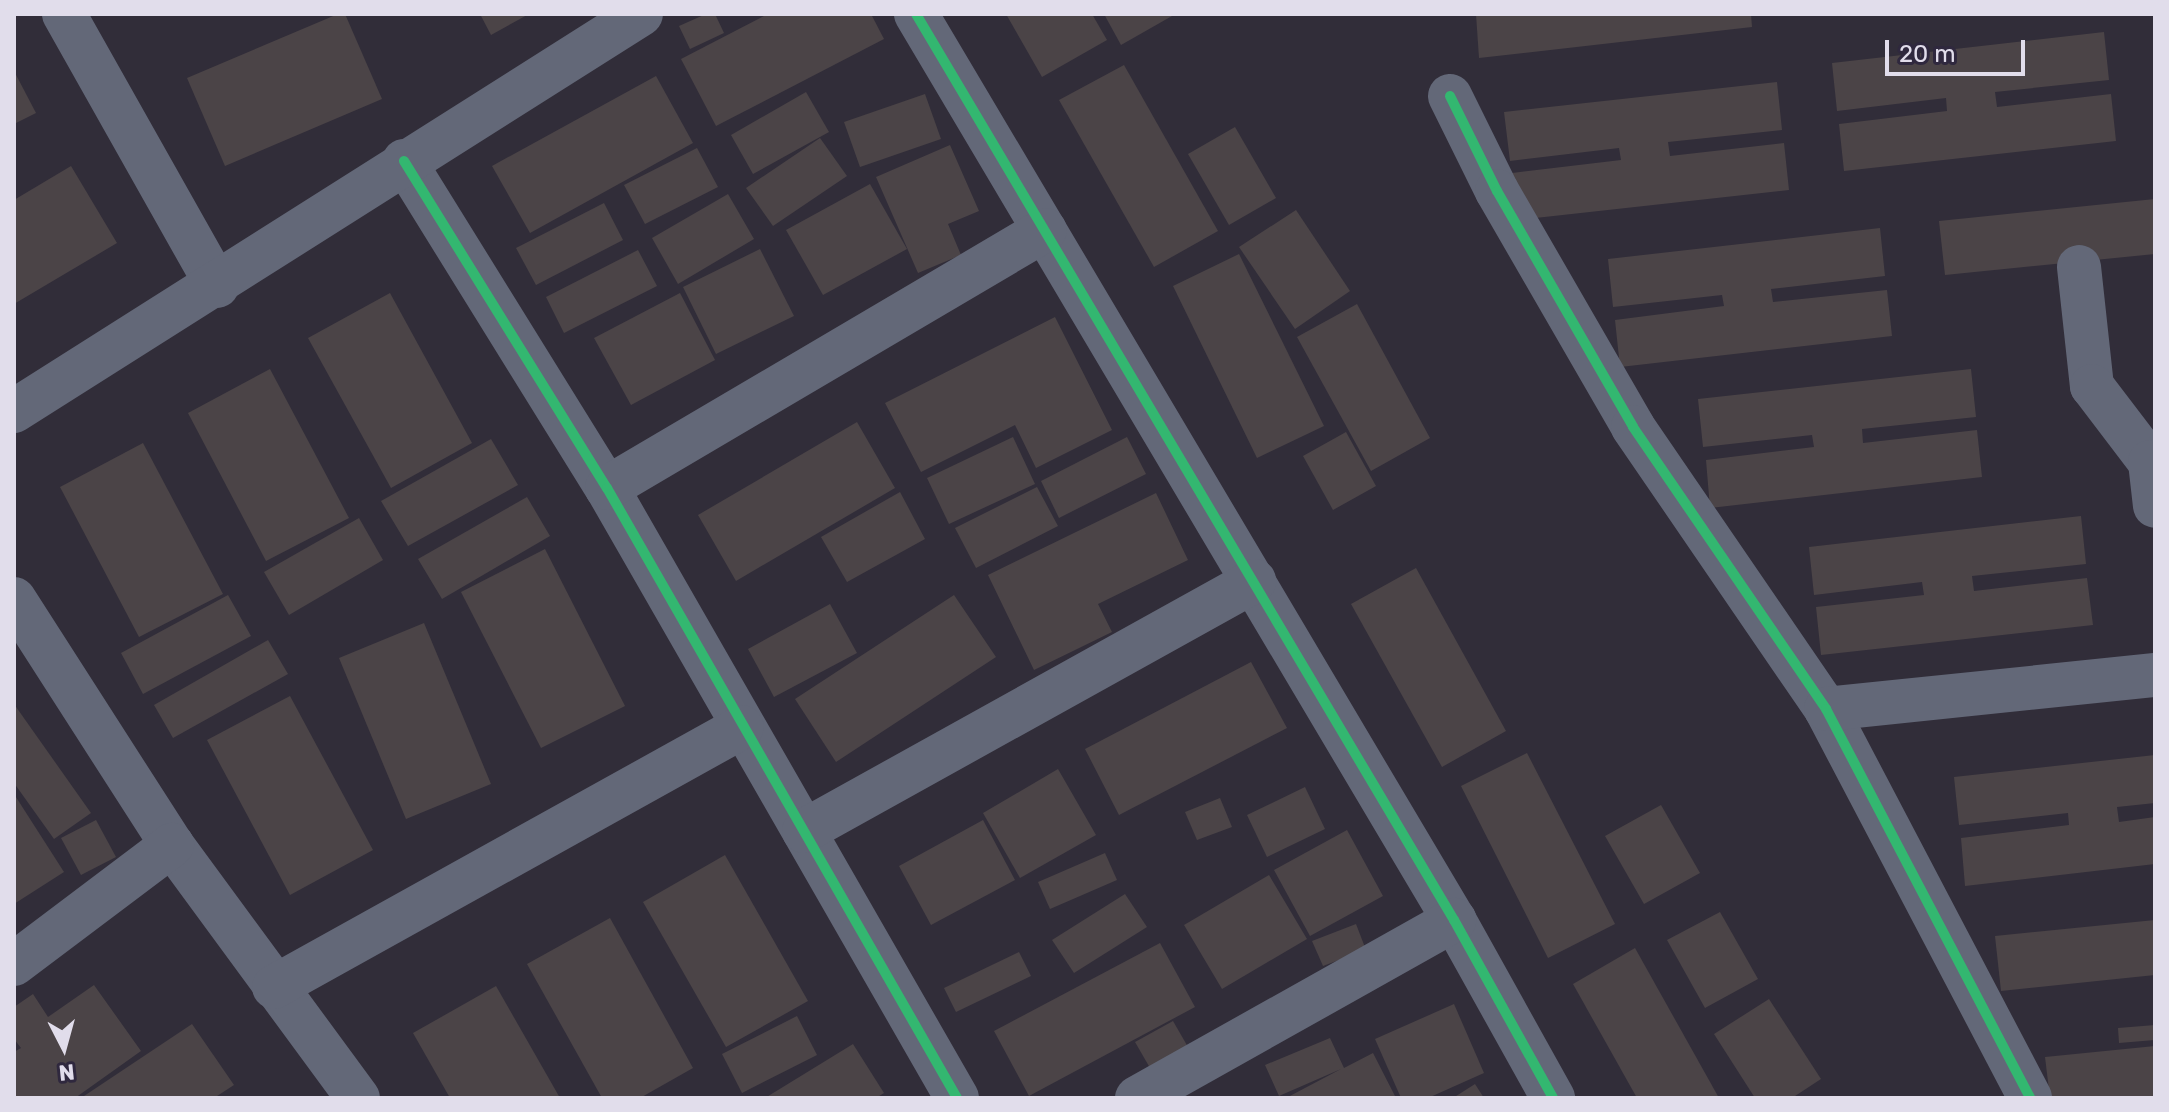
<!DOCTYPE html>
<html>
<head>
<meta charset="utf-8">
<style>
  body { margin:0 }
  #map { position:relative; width:2169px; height:1112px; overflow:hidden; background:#312d39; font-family:Rubik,sans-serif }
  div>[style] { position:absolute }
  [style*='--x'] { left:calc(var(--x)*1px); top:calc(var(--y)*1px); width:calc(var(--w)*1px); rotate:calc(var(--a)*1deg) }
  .building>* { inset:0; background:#4b4447 }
  .minor>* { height:44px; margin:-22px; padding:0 22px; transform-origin:22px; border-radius:22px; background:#636878 }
  .cycleway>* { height:10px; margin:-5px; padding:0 5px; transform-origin:5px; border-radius:5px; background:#33b770 }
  span { translate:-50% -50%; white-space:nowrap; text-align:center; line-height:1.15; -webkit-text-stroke:8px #2f283e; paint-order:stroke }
  .frame { position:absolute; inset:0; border:16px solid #e1ddeb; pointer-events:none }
  .north { position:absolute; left:24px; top:1008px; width:80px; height:80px; -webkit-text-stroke:6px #2f283e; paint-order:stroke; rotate:174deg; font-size:22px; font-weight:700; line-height:32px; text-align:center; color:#e1ddeb }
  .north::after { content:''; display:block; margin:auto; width:28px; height:36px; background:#e1ddeb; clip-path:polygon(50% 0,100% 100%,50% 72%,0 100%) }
  .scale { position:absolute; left:1885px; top:40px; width:140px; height:36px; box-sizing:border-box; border:4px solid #e1ddeb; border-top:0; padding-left:10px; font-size:24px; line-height:28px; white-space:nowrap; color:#e1ddeb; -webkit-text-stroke:6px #2f283e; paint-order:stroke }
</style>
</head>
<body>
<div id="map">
  <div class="building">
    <div style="clip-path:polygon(338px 14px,345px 14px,382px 99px,225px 166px,187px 78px)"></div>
    <div style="clip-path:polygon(480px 14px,529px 14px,491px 35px)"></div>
    <div style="clip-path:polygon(706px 14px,715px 14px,724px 33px,690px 49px,679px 26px)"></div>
    <div style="clip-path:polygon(768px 14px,871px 14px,884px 39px,716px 126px,681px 59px)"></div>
    <div style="clip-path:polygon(1006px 14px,1092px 14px,1107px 40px,1042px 77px)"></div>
    <div style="clip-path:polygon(1104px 14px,1171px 14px,1172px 16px,1121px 45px)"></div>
    <div style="clip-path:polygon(1476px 14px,1751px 14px,1752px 27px,1479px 58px)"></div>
    <div style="clip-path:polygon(2104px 32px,2109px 80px,1995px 92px,1997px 107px,2111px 94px,2116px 141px,1844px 171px,1839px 124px,1947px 111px,1946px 98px,1837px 111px,1832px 63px)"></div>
    <div style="clip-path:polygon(1124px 65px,1218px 231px,1154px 267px,1059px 100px)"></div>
    <div style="clip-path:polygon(14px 71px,36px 113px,14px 124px)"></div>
    <div style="clip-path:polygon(656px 76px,693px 143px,530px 233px,492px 166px)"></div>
    <div style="clip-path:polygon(1777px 82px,1782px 130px,1668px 142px,1670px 156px,1784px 143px,1789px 190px,1517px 220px,1512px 173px,1621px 160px,1619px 148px,1510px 161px,1504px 112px)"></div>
    <div style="clip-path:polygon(806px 92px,829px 132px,753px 174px,731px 135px)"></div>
    <div style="clip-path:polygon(925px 94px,941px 139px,860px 167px,844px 122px)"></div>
    <div style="clip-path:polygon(1235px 127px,1276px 198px,1229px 225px,1188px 154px)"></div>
    <div style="clip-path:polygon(820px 138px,847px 176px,773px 226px,746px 188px)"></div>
    <div style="clip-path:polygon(950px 145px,979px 211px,948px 224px,961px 255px,918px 273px,876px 177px)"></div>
    <div style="clip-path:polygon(697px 148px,718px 187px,645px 224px,624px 185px)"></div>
    <div style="clip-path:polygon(71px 166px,117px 243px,14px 304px,14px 200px)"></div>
    <div style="clip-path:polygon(870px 184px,907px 249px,823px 295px,786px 230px)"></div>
    <div style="clip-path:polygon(728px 194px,754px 239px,678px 284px,652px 238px)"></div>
    <div style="clip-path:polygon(2155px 199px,2155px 254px,1945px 275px,1939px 221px)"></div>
    <div style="clip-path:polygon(604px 203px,623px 240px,536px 285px,516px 248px)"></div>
    <div style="clip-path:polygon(1296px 210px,1350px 291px,1295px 329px,1239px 247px)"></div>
    <div style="clip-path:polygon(1880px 228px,1885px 276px,1771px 289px,1773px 302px,1887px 290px,1892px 336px,1620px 367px,1615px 320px,1724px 306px,1722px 295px,1613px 307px,1608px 259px)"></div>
    <div style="clip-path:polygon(760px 249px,794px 316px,716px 354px,683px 287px)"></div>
    <div style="clip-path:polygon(638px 250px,657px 286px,564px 333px,546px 297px)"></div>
    <div style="clip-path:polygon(1239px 254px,1324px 426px,1257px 458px,1173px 286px)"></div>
    <div style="clip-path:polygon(390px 293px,472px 443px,391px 488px,308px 338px)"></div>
    <div style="clip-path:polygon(680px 293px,715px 360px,631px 405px,594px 338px)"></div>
    <div style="clip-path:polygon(1357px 304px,1430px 438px,1371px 471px,1297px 337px)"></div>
    <div style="clip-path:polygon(1055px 317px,1112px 430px,1036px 468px,1015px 425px,921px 472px,885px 403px)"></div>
    <div style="clip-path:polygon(270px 369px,349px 518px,266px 561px,188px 413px)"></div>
    <div style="clip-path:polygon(1971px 369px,1976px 417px,1862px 429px,1863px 443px,1977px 430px,1982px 477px,1710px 508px,1706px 460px,1814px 447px,1812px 435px,1703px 447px,1698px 399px)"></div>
    <div style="clip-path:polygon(857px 422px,895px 488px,736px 581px,698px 515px)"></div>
    <div style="clip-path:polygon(1346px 432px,1376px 486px,1333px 510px,1303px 456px)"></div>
    <div style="clip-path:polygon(1013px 437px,1035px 484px,949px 524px,927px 478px)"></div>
    <div style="clip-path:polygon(1127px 437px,1146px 474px,1059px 518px,1041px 481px)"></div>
    <div style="clip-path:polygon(491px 439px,518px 485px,408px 546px,381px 501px)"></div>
    <div style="clip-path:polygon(143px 443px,223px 594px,139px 637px,60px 487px)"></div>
    <div style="clip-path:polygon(1037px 487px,1058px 526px,976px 568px,955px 528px)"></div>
    <div style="clip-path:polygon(900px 492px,925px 539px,847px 582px,821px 537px)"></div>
    <div style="clip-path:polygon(1156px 493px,1188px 560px,1098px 604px,1112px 632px,1034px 670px,988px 575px)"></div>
    <div style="clip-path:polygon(527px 497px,550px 536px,442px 599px,418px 559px)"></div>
    <div style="clip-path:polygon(2081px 516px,2086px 564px,1972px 576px,1974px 591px,2087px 578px,2093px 625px,1821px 655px,1816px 607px,1924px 595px,1922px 582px,1814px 595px,1809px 547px)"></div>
    <div style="clip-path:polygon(359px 518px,383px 560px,289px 615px,264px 572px)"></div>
    <div style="clip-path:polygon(545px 549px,625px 706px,541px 748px,461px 592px)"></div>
    <div style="clip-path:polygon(1416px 568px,1506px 731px,1442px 767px,1351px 604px)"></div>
    <div style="clip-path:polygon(228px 595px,251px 636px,143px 694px,121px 653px)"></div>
    <div style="clip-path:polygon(954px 595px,996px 657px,836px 762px,795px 699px)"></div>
    <div style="clip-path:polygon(830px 604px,857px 653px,774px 697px,748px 649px)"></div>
    <div style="clip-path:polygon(424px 623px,491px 784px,406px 819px,339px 658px)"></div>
    <div style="clip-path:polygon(268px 640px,288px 674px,173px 738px,154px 705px)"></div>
    <div style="clip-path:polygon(1251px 662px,1287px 728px,1119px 815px,1085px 749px)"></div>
    <div style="clip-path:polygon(290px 696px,373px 850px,290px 895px,207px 740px)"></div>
    <div style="clip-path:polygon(14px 704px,91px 813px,54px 839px,14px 783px)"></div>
    <div style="clip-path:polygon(1527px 753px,1615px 924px,1548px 958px,1461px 786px)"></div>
    <div style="clip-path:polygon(2155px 755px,2155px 803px,2117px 807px,2119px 822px,2155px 817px,2155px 864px,1965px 886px,1961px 838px,2069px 825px,2068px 813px,1959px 825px,1954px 777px)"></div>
    <div style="clip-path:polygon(1058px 769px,1096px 835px,1020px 878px,983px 813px)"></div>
    <div style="clip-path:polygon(1305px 787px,1325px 829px,1267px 857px,1247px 815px)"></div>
    <div style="clip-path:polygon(14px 794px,64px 872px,14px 904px)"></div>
    <div style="clip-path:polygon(1220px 798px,1232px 827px,1197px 840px,1185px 812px)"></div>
    <div style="clip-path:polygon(1661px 805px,1700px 873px,1644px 904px,1605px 836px)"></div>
    <div style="clip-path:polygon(96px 820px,116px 857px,81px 875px,61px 838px)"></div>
    <div style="clip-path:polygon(983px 820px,1015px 880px,931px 925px,899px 866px)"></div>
    <div style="clip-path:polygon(1347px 830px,1383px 896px,1310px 936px,1274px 870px)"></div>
    <div style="clip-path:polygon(1105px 853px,1117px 880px,1050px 909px,1038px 882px)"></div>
    <div style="clip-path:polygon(725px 855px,808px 1001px,726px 1047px,643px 902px)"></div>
    <div style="clip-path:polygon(1269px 875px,1307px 939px,1222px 989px,1184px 925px)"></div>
    <div style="clip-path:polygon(1125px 894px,1147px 927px,1074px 973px,1052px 940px)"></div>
    <div style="clip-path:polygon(1720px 912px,1758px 979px,1705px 1008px,1667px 940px)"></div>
    <div style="clip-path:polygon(610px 918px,693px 1068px,640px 1098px,602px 1098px,527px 964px)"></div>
    <div style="clip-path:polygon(2155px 920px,2155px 975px,2001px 991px,1995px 936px)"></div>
    <div style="clip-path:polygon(1356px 924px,1366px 950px,1323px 966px,1312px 941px)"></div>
    <div style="clip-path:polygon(1160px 943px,1195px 1007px,1029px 1096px,994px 1031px)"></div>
    <div style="clip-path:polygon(1635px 948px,1719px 1098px,1637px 1098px,1573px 984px)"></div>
    <div style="clip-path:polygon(1019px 952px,1031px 976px,956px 1012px,944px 988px)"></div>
    <div style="clip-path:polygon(94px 985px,141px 1051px,75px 1098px,14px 1098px,14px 1052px,21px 1048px,14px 1039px,14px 1007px,33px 994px,48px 1017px)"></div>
    <div style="clip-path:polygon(496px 986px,560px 1098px,450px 1098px,413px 1033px)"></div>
    <div style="clip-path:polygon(1769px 999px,1821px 1079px,1792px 1098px,1755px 1098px,1714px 1034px)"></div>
    <div style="clip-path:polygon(1454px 1004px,1484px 1073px,1428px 1098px,1401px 1098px,1375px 1039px)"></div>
    <div style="clip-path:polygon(797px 1016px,817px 1055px,742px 1093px,722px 1054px)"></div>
    <div style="clip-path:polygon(1173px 1021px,1188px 1047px,1150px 1068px,1135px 1042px)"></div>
    <div style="clip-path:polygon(192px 1024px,234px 1085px,214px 1098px,81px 1098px)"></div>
    <div style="clip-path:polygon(2155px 1025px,2155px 1040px,2119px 1043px,2118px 1028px)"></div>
    <div style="clip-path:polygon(1330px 1038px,1344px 1068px,1373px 1053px,1396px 1098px,1286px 1098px,1341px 1069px,1279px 1096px,1265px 1065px)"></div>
    <div style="clip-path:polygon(853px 1044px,884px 1093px,876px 1098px,765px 1098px)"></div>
    <div style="clip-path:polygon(2155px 1046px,2155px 1098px,2050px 1098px,2045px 1057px)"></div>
    <div style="clip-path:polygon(1475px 1084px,1484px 1098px,1453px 1098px)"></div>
  </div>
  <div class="minor">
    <div style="--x:64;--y:14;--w:312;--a:60.6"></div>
    <div style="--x:916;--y:14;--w:1054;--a:59.3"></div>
    <div style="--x:1454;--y:920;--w:204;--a:60.9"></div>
    <div style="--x:1450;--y:96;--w:106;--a:63.7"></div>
    <div style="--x:1497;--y:191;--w:272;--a:60"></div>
    <div style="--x:1633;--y:427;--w:342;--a:55.6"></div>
    <div style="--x:1826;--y:709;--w:439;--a:62.3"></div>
    <div style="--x:404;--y:161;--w:385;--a:58.2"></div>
    <div style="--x:607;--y:488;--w:703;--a:60.15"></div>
    <div style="--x:2079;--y:267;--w:120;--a:83.8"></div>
    <div style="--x:2092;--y:386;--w:96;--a:52.7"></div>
    <div style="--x:2150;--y:462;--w:44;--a:83.5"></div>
    <div style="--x:14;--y:411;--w:742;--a:-32.34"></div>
    <div style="--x:607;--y:488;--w:508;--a:-30.5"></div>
    <div style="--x:14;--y:599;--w:292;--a:57.3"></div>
    <div style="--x:172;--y:845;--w:314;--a:53.7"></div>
    <div style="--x:1826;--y:709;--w:331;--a:-5.9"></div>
    <div style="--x:804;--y:831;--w:515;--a:-29.05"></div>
    <div style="--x:14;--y:964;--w:198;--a:-37"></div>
    <div style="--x:274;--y:987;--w:535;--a:-29.05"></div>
    <div style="--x:1137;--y:1098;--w:364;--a:-29.3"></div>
  </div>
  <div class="cycleway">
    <div style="--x:916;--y:14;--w:1054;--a:59.3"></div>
    <div style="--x:1454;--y:920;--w:204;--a:60.9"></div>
    <div style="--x:1450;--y:96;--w:106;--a:63.7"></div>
    <div style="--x:1497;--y:191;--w:272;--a:60"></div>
    <div style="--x:1633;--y:427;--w:342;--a:55.6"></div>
    <div style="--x:1826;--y:709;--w:439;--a:62.3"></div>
    <div style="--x:404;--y:161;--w:385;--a:58.2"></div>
    <div style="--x:607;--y:488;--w:703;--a:60.15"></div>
  </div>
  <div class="frame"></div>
  <div class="north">N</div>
  <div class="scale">20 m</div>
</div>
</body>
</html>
